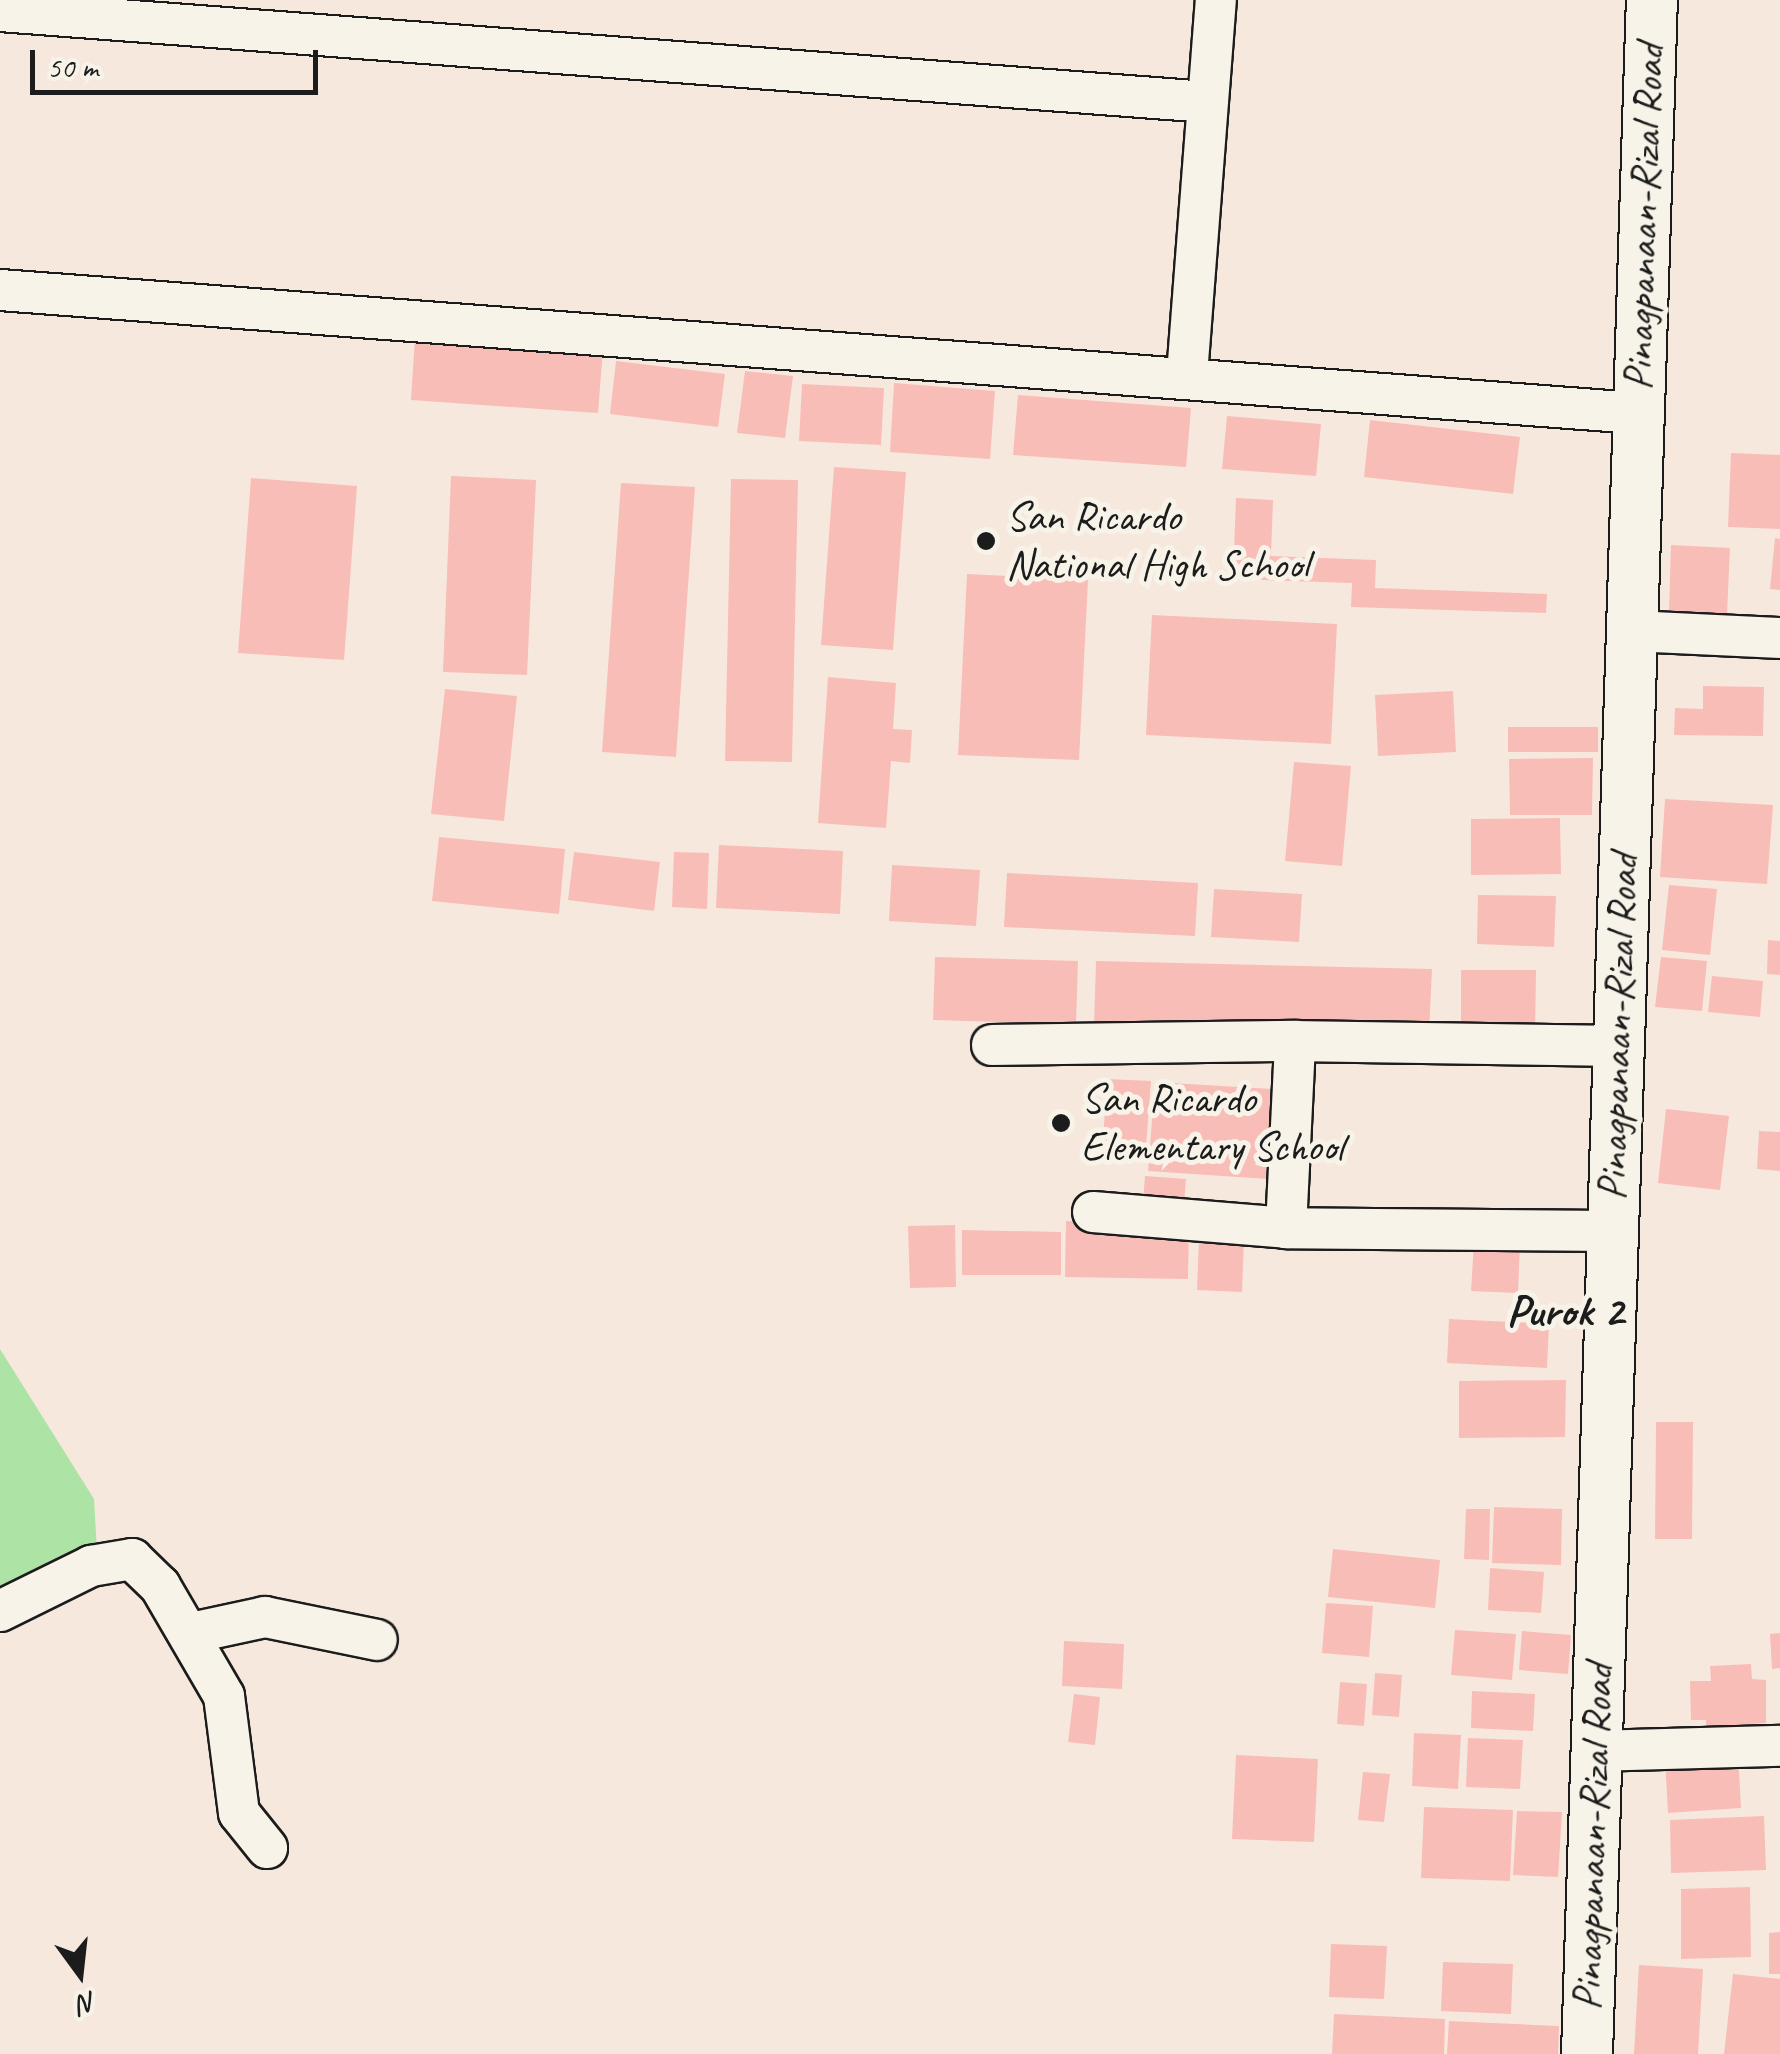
<!DOCTYPE html>
<html>
<head>
<meta charset="utf-8">
<style>
  body { margin:0 }
  #map { position:relative; width:1780px; height:2054px; overflow:hidden; background:#f7e8de; font-family:Caveat,sans-serif }
  div>[style] { position:absolute }
  [style*='--x'] { left:calc(var(--x)*1px); top:calc(var(--y)*1px); width:calc(var(--w)*1px); rotate:calc(var(--a)*1deg) }
  .green>* { inset:0; background:#ade3a5 }
  .building>* { inset:0; background:#f9bdb7 }
  .roads { filter:drop-shadow(2px 0 #1c1c1c) drop-shadow(-2px 0 #1c1c1c) drop-shadow(0 2px #1c1c1c) drop-shadow(0 -2px #1c1c1c) }
  .minor>* { height:40px; margin:-20px; padding:0 20px; transform-origin:20px; border-radius:20px; background:#f7f3e8 }
  .major>* { height:50px; margin:-25px; padding:0 25px; transform-origin:25px; border-radius:25px; background:#f7f3e8 }
  .dots>* { width:28px; height:28px; translate:-50% -50%; box-sizing:border-box; border:5px solid #f7f3e8; border-radius:50% }
  span { translate:-50% -50%; white-space:nowrap; text-align:center; line-height:1.15; -webkit-text-stroke:10px #f7f3e8; paint-order:stroke }
  .street-label { font-size:42px; color:#1c1c1c }
  .poi-label { font-size:42px; color:#1c1c1c }
  .left { translate:0 -50%; text-align:left }
  .neighbourhood-label { font-size:45px; color:#1c1c1c; font-weight:700 }
  .north { position:absolute; left:30px; top:1924px; width:100px; height:100px; -webkit-text-stroke:8px #f7f3e8; paint-order:stroke; rotate:165deg; font-size:28px; font-weight:700; line-height:40px; text-align:center; color:#1c1c1c }
  .north::after { content:''; display:block; margin:auto; width:35px; height:45px; background:#1c1c1c; clip-path:polygon(50% 0,100% 100%,50% 72%,0 100%) }
  .scale { position:absolute; left:30px; top:50px; width:288px; height:45px; box-sizing:border-box; border:5px solid #1c1c1c; border-top:0; padding-left:12px; font-size:30px; line-height:35px; white-space:nowrap; color:#1c1c1c; -webkit-text-stroke:8px #f7f3e8; paint-order:stroke }
</style>
</head>
<body>
<div id="map">
  <div class="green">
    <div style="clip-path:polygon(0 1349px,94px 1499px,97px 1551px,0 1599px)"></div>
  </div>
  <div class="building">
    <div style="clip-path:polygon(415px 336px,603px 349px,598px 413px,411px 400px)"></div>
    <div style="clip-path:polygon(616px 361px,725px 374px,718px 427px,610px 414px)"></div>
    <div style="clip-path:polygon(745px 371px,793px 376px,785px 438px,737px 433px)"></div>
    <div style="clip-path:polygon(894px 383px,995px 391px,990px 459px,890px 452px)"></div>
    <div style="clip-path:polygon(802px 384px,884px 388px,881px 445px,799px 441px)"></div>
    <div style="clip-path:polygon(1018px 395px,1191px 408px,1186px 467px,1013px 455px)"></div>
    <div style="clip-path:polygon(1227px 416px,1321px 424px,1316px 476px,1222px 469px)"></div>
    <div style="clip-path:polygon(1370px 420px,1520px 437px,1513px 494px,1364px 477px)"></div>
    <div style="clip-path:polygon(1731px 453px,1780px 455px,1780px 529px,1728px 527px)"></div>
    <div style="clip-path:polygon(834px 467px,906px 472px,893px 650px,821px 645px)"></div>
    <div style="clip-path:polygon(451px 476px,536px 480px,527px 675px,443px 672px)"></div>
    <div style="clip-path:polygon(251px 478px,357px 486px,344px 660px,238px 653px)"></div>
    <div style="clip-path:polygon(731px 479px,798px 480px,792px 762px,725px 761px)"></div>
    <div style="clip-path:polygon(621px 483px,695px 487px,676px 757px,602px 752px)"></div>
    <div style="clip-path:polygon(1236px 498px,1273px 500px,1271px 556px,1376px 560px,1375px 588px,1547px 594px,1546px 613px,1351px 607px,1352px 583px,1233px 579px)"></div>
    <div style="clip-path:polygon(1775px 538px,1780px 539px,1780px 590px,1770px 589px)"></div>
    <div style="clip-path:polygon(1671px 545px,1730px 548px,1727px 614px,1669px 611px)"></div>
    <div style="clip-path:polygon(967px 574px,1088px 580px,1079px 760px,958px 755px)"></div>
    <div style="clip-path:polygon(1152px 615px,1337px 624px,1331px 744px,1146px 735px)"></div>
    <div style="clip-path:polygon(828px 677px,896px 683px,893px 729px,912px 730px,910px 763px,891px 761px,886px 828px,818px 823px)"></div>
    <div style="clip-path:polygon(1703px 686px,1764px 687px,1763px 736px,1674px 735px,1675px 708px,1703px 709px)"></div>
    <div style="clip-path:polygon(445px 689px,517px 696px,504px 821px,431px 814px)"></div>
    <div style="clip-path:polygon(1453px 691px,1456px 752px,1378px 756px,1375px 695px)"></div>
    <div style="clip-path:polygon(1508px 727px,1598px 727px,1598px 752px,1508px 752px)"></div>
    <div style="clip-path:polygon(1593px 758px,1592px 815px,1510px 815px,1509px 759px)"></div>
    <div style="clip-path:polygon(1294px 762px,1351px 766px,1342px 866px,1285px 861px)"></div>
    <div style="clip-path:polygon(1665px 799px,1773px 805px,1767px 884px,1660px 877px)"></div>
    <div style="clip-path:polygon(1560px 818px,1561px 874px,1471px 875px,1471px 819px)"></div>
    <div style="clip-path:polygon(439px 837px,565px 849px,559px 914px,432px 901px)"></div>
    <div style="clip-path:polygon(719px 845px,843px 851px,840px 914px,716px 908px)"></div>
    <div style="clip-path:polygon(574px 852px,660px 862px,654px 911px,568px 900px)"></div>
    <div style="clip-path:polygon(674px 852px,709px 853px,707px 909px,672px 907px)"></div>
    <div style="clip-path:polygon(892px 865px,980px 870px,976px 926px,889px 921px)"></div>
    <div style="clip-path:polygon(1007px 873px,1198px 883px,1195px 936px,1004px 927px)"></div>
    <div style="clip-path:polygon(1669px 885px,1717px 889px,1710px 955px,1662px 950px)"></div>
    <div style="clip-path:polygon(1214px 889px,1302px 894px,1299px 942px,1211px 937px)"></div>
    <div style="clip-path:polygon(1478px 895px,1556px 896px,1554px 947px,1477px 944px)"></div>
    <div style="clip-path:polygon(1768px 940px,1780px 941px,1780px 975px,1767px 974px)"></div>
    <div style="clip-path:polygon(935px 957px,1078px 961px,1076px 1024px,933px 1020px)"></div>
    <div style="clip-path:polygon(1661px 957px,1707px 961px,1702px 1011px,1655px 1007px)"></div>
    <div style="clip-path:polygon(1096px 961px,1432px 969px,1429px 1032px,1094px 1025px)"></div>
    <div style="clip-path:polygon(1461px 970px,1536px 970px,1535px 1035px,1461px 1035px)"></div>
    <div style="clip-path:polygon(1712px 976px,1763px 981px,1760px 1017px,1708px 1012px)"></div>
    <div style="clip-path:polygon(1107px 1079px,1151px 1081px,1145px 1160px,1102px 1156px)"></div>
    <div style="clip-path:polygon(1155px 1082px,1291px 1090px,1285px 1180px,1148px 1171px)"></div>
    <div style="clip-path:polygon(1666px 1109px,1729px 1116px,1720px 1190px,1658px 1183px)"></div>
    <div style="clip-path:polygon(1759px 1131px,1780px 1132px,1780px 1171px,1757px 1169px)"></div>
    <div style="clip-path:polygon(1145px 1176px,1186px 1179px,1184px 1204px,1143px 1201px)"></div>
    <div style="clip-path:polygon(1066px 1221px,1189px 1223px,1188px 1279px,1065px 1277px)"></div>
    <div style="clip-path:polygon(955px 1225px,956px 1287px,910px 1288px,908px 1226px)"></div>
    <div style="clip-path:polygon(962px 1230px,1061px 1232px,1061px 1275px,962px 1275px)"></div>
    <div style="clip-path:polygon(1199px 1239px,1244px 1240px,1242px 1292px,1197px 1290px)"></div>
    <div style="clip-path:polygon(1474px 1242px,1520px 1244px,1518px 1293px,1471px 1291px)"></div>
    <div style="clip-path:polygon(1449px 1319px,1549px 1324px,1547px 1368px,1447px 1363px)"></div>
    <div style="clip-path:polygon(1566px 1380px,1565px 1437px,1459px 1438px,1459px 1381px)"></div>
    <div style="clip-path:polygon(1656px 1422px,1693px 1422px,1692px 1539px,1655px 1539px)"></div>
    <div style="clip-path:polygon(1494px 1507px,1562px 1509px,1561px 1565px,1492px 1563px)"></div>
    <div style="clip-path:polygon(1466px 1509px,1490px 1509px,1489px 1560px,1464px 1559px)"></div>
    <div style="clip-path:polygon(1333px 1549px,1440px 1560px,1435px 1608px,1328px 1597px)"></div>
    <div style="clip-path:polygon(1490px 1568px,1544px 1572px,1541px 1613px,1488px 1610px)"></div>
    <div style="clip-path:polygon(1326px 1603px,1373px 1606px,1369px 1657px,1322px 1653px)"></div>
    <div style="clip-path:polygon(1455px 1630px,1516px 1634px,1512px 1680px,1451px 1675px)"></div>
    <div style="clip-path:polygon(1522px 1631px,1571px 1635px,1568px 1674px,1519px 1670px)"></div>
    <div style="clip-path:polygon(1780px 1633px,1780px 1668px,1772px 1669px,1770px 1634px)"></div>
    <div style="clip-path:polygon(1064px 1641px,1124px 1644px,1122px 1689px,1062px 1686px)"></div>
    <div style="clip-path:polygon(1751px 1664px,1752px 1679px,1766px 1680px,1766px 1723px,1750px 1724px,1749px 1738px,1707px 1739px,1706px 1720px,1691px 1720px,1690px 1681px,1711px 1681px,1710px 1666px)"></div>
    <div style="clip-path:polygon(1375px 1673px,1402px 1675px,1399px 1717px,1372px 1715px)"></div>
    <div style="clip-path:polygon(1340px 1682px,1367px 1684px,1364px 1726px,1337px 1724px)"></div>
    <div style="clip-path:polygon(1472px 1691px,1535px 1694px,1533px 1731px,1471px 1728px)"></div>
    <div style="clip-path:polygon(1074px 1694px,1100px 1697px,1095px 1745px,1068px 1742px)"></div>
    <div style="clip-path:polygon(1414px 1733px,1461px 1735px,1458px 1789px,1412px 1786px)"></div>
    <div style="clip-path:polygon(1468px 1738px,1523px 1740px,1520px 1789px,1466px 1787px)"></div>
    <div style="clip-path:polygon(1738px 1753px,1741px 1808px,1668px 1813px,1665px 1758px)"></div>
    <div style="clip-path:polygon(1236px 1755px,1318px 1759px,1314px 1842px,1232px 1839px)"></div>
    <div style="clip-path:polygon(1363px 1772px,1390px 1774px,1384px 1822px,1358px 1820px)"></div>
    <div style="clip-path:polygon(1424px 1807px,1513px 1810px,1510px 1881px,1421px 1878px)"></div>
    <div style="clip-path:polygon(1517px 1811px,1562px 1812px,1558px 1877px,1513px 1875px)"></div>
    <div style="clip-path:polygon(1764px 1816px,1766px 1870px,1671px 1873px,1670px 1820px)"></div>
    <div style="clip-path:polygon(1750px 1887px,1751px 1957px,1681px 1959px,1681px 1889px)"></div>
    <div style="clip-path:polygon(1780px 1932px,1780px 1974px,1769px 1974px,1769px 1933px)"></div>
    <div style="clip-path:polygon(1331px 1944px,1387px 1946px,1384px 1999px,1329px 1997px)"></div>
    <div style="clip-path:polygon(1443px 1962px,1513px 1964px,1511px 2014px,1441px 2011px)"></div>
    <div style="clip-path:polygon(1639px 1965px,1703px 1969px,1698px 2054px,1634px 2054px)"></div>
    <div style="clip-path:polygon(1733px 1974px,1780px 1979px,1780px 2054px,1724px 2054px)"></div>
    <div style="clip-path:polygon(1334px 2014px,1445px 2019px,1444px 2054px,1332px 2054px)"></div>
    <div style="clip-path:polygon(1449px 2021px,1559px 2026px,1558px 2054px,1447px 2054px)"></div>
  </div>
  <div class="roads">
    <div class="minor">
      <div style="--x:0;--y:11;--w:1211;--a:4.31"></div>
      <div style="--x:0;--y:290;--w:1641;--a:4.3"></div>
      <div style="--x:1187;--y:375;--w:376;--a:-85.6"></div>
      <div style="--x:1631;--y:631;--w:149;--a:2.7"></div>
      <div style="--x:992;--y:1045;--w:303;--a:-0.8"></div>
      <div style="--x:1093;--y:1212;--w:194;--a:4.7"></div>
      <div style="--x:1612;--y:1231;--w:326;--a:-179.5"></div>
      <div style="--x:1286;--y:1228;--w:187;--a:-87.2"></div>
      <div style="--x:1295;--y:1041;--w:321;--a:0.9"></div>
      <div style="--x:0;--y:1611;--w:102;--a:-26.3"></div>
      <div style="--x:91;--y:1566;--w:42;--a:-9.7"></div>
      <div style="--x:132;--y:1559;--w:39;--a:44"></div>
      <div style="--x:160;--y:1586;--w:127;--a:59.8"></div>
      <div style="--x:224;--y:1696;--w:118;--a:82.7"></div>
      <div style="--x:239;--y:1813;--w:45;--a:51.3"></div>
      <div style="--x:191;--y:1633;--w:76;--a:-12.2"></div>
      <div style="--x:265;--y:1617;--w:114;--a:11.6"></div>
      <div style="--x:1596;--y:1751;--w:184;--a:-1.6"></div>
    </div>
    <div class="major">
      <div style="--x:1587;--y:2054;--w:2055;--a:-88.19"></div>
    </div>
  </div>
  <div class="dots">
    <div style="left:986px;top:541px;background:#1c1c1c"></div>
    <div style="left:1061px;top:1123px;background:#1c1c1c"></div>
  </div>
  <div class="street-label">
    <span style="left:1644px;top:217px;rotate:-88deg">Pinagpanaan-Rizal Road</span>
    <span style="left:1618px;top:1027px;rotate:-88deg">Pinagpanaan-Rizal Road</span>
    <span style="left:1593px;top:1837px;rotate:-88deg">Pinagpanaan-Rizal Road</span>
  </div>
  <div class="poi-label">
    <span class="left" style="left:1006px;top:541px">San Ricardo<br>National High School</span>
    <span class="left" style="left:1081px;top:1123px">San Ricardo<br>Elementary School</span>
  </div>
  <div class="neighbourhood-label">
    <span style="left:1565px;top:1311px">Purok 2</span>
  </div>
  <div class="north">N</div>
  <div class="scale">50 m</div>
</div>
</body>
</html>
